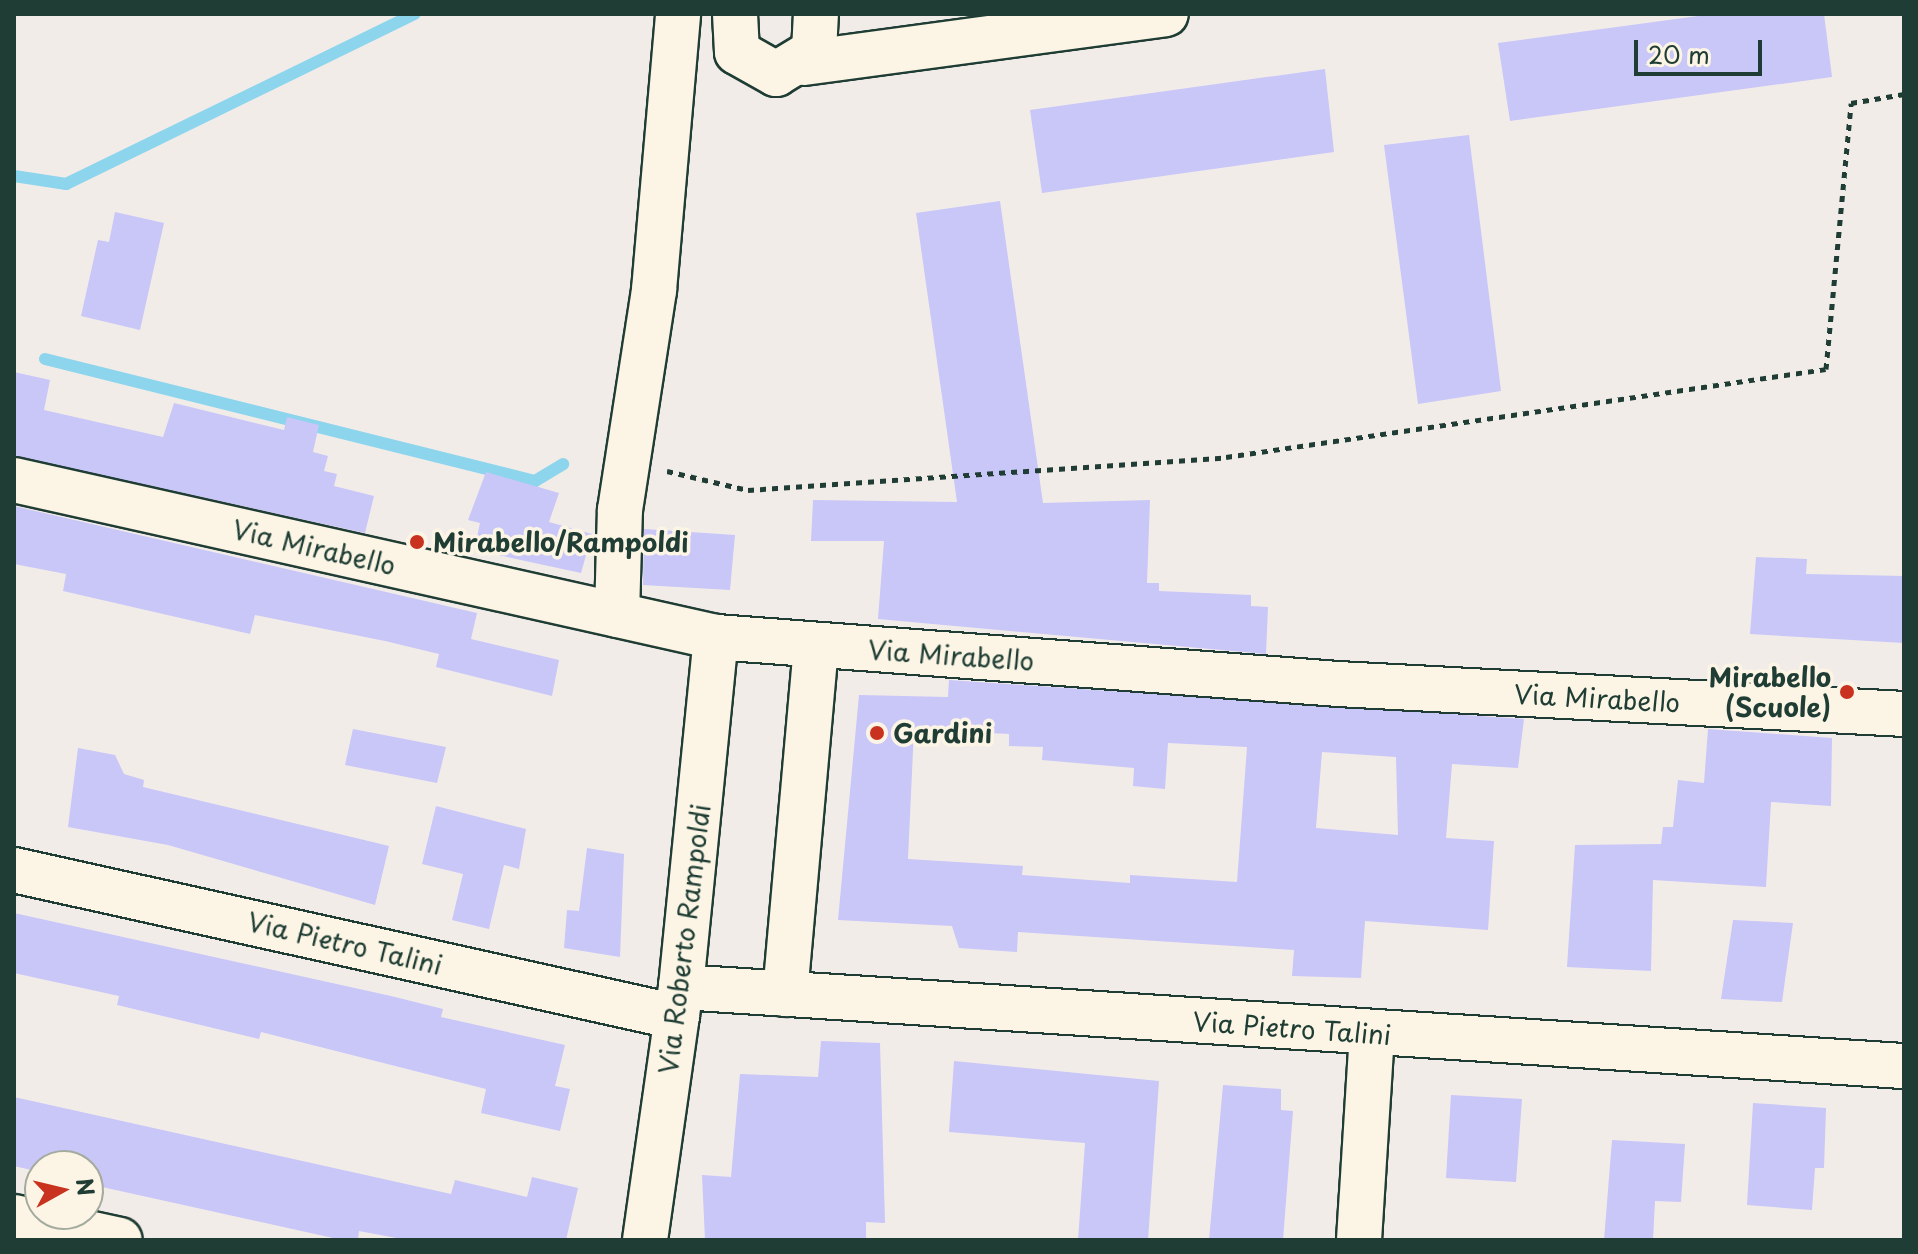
<!DOCTYPE html>
<html>
<head>
<meta charset="utf-8">
<style>
  body { margin:0 }
  #map { position:relative; width:1918px; height:1254px; overflow:hidden; background:#f2ece9; font-family:"Playpen Sans",sans-serif }
  div>[style] { position:absolute }
  [style*='--x'] { left:calc(var(--x)*1px); top:calc(var(--y)*1px); width:calc(var(--w)*1px); rotate:calc(var(--a)*1deg) }
  .stream>* { height:12px; margin:-6px; padding:0 6px; transform-origin:6px; border-radius:6px; background:#8cd5ed }
  .building>* { inset:0; background:#c9c6f8 }
  .path>* { height:5px; margin-top:-2.5px; transform-origin:0; background:repeating-linear-gradient(90deg,#1f3d34 0 6px,transparent 0 12px) }
  .roads { filter:drop-shadow(2px 0 #1f3d34) drop-shadow(-2px 0 #1f3d34) drop-shadow(0 2px #1f3d34) drop-shadow(0 -2px #1f3d34) }
  .minor>* { height:44px; margin:-22px; padding:0 22px; transform-origin:22px; border-radius:22px; background:#fcf5e5 }
  .dots>* { width:22px; height:22px; translate:-50% -50%; box-sizing:border-box; border:4px solid #fcf5e5; border-radius:50% }
  span { translate:-50% -50%; white-space:nowrap; text-align:center; line-height:1.15; -webkit-text-stroke:7px #fcf5e5; paint-order:stroke }
  .poi-label { font-size:26px; color:#1f3d34; font-weight:700 }
  .left { translate:0 -50%; text-align:left }
  .right { translate:-100% -50%; text-align:right }
  .street-label { font-size:26px; color:#1f3d34 }
  .frame { position:absolute; inset:0; border:16px solid #1f3d34; pointer-events:none }
  .north { position:absolute; left:24px; top:1150px; width:80px; height:80px; box-sizing:border-box; background:#fcf5e5; border:2px solid #a4ab9e; border-radius:50%; rotate:82deg; font-size:22px; font-weight:700; line-height:32px; text-align:center; color:#1f3d34 }
  .north::after { content:''; display:block; margin:auto; width:28px; height:36px; background:#c8321e; clip-path:polygon(50% 0,100% 100%,50% 72%,0 100%) }
  .scale { position:absolute; left:1634px; top:40px; width:128px; height:36px; box-sizing:border-box; border:4px solid #1f3d34; border-top:0; padding-left:10px; font-size:24px; line-height:28px; white-space:nowrap; color:#1f3d34; -webkit-text-stroke:6px #fcf5e5; paint-order:stroke }
</style>
</head>
<body>
<div id="map">
  <div class="stream">
    <div style="--x:14;--y:176;--w:53;--a:8.7"></div>
    <div style="--x:66;--y:184;--w:388;--a:-26"></div>
    <div style="--x:45;--y:359;--w:505;--a:13.98"></div>
    <div style="--x:535;--y:481;--w:33;--a:-31"></div>
  </div>
  <div class="building">
    <div style="clip-path:polygon(1713px 14px,1824px 14px,1832px 77px,1510px 121px,1498px 43px)"></div>
    <div style="clip-path:polygon(1325px 69px,1334px 152px,1042px 193px,1030px 110px)"></div>
    <div style="clip-path:polygon(1469px 135px,1501px 391px,1418px 404px,1384px 145px)"></div>
    <div style="clip-path:polygon(1000px 201px,1043px 503px,1150px 500px,1147px 583px,1159px 583px,1159px 591px,1251px 595px,1251px 606px,1268px 607px,1266px 654px,878px 619px,884px 541px,811px 541px,813px 500px,957px 502px,916px 213px)"></div>
    <div style="clip-path:polygon(115px 212px,164px 223px,140px 330px,81px 316px,98px 240px,109px 242px)"></div>
    <div style="clip-path:polygon(14px 372px,50px 380px,44px 410px,163px 437px,174px 403px,284px 430px,287px 417px,319px 425px,313px 452px,328px 456px,324px 471px,337px 474px,334px 486px,374px 496px,365px 533px,14px 456px)"></div>
    <div style="clip-path:polygon(486px 472px,559px 493px,549px 522px,592px 534px,581px 573px,498px 555px,501px 543px,477px 537px,480px 523px,468px 520px)"></div>
    <div style="clip-path:polygon(14px 506px,477px 613px,471px 639px,559px 660px,552px 696px,436px 667px,439px 654px,385px 641px,255px 615px,250px 634px,63px 591px,66px 574px,14px 564px)"></div>
    <div style="clip-path:polygon(644px 529px,735px 535px,730px 590px,643px 585px)"></div>
    <div style="clip-path:polygon(1756px 557px,1807px 559px,1806px 574px,1904px 576px,1904px 643px,1750px 634px)"></div>
    <div style="clip-path:polygon(evenodd,949px 680px,1524px 719px,1518px 768px,1452px 764px,1446px 838px,1494px 841px,1488px 930px,1365px 921px,1361px 978px,1292px 976px,1294px 950px,1018px 932px,1017px 952px,959px 948px,952px 926px,838px 920px,859px 695px,948px 697px,949px 680px,914px 729px,1009px 734px,1009px 746px,1043px 747px,1042px 760px,1134px 768px,1133px 786px,1165px 789px,1168px 743px,1247px 747px,1237px 882px,1130px 875px,1130px 883px,1022px 875px,1023px 866px,908px 859px,914px 729px,949px 680px,1322px 752px,1396px 757px,1398px 835px,1316px 828px,1322px 752px)"></div>
    <div style="clip-path:polygon(353px 729px,446px 747px,437px 783px,345px 765px)"></div>
    <div style="clip-path:polygon(1708px 729px,1832px 738px,1831px 806px,1771px 802px,1766px 887px,1653px 880px,1651px 971px,1567px 967px,1575px 845px,1661px 844px,1663px 827px,1673px 827px,1678px 780px,1704px 783px)"></div>
    <div style="clip-path:polygon(78px 748px,115px 755px,124px 774px,144px 780px,143px 787px,389px 846px,375px 905px,168px 845px,68px 827px)"></div>
    <div style="clip-path:polygon(436px 806px,526px 829px,519px 869px,504px 865px,489px 929px,452px 920px,463px 874px,422px 864px)"></div>
    <div style="clip-path:polygon(587px 848px,624px 854px,620px 957px,564px 948px,567px 910px,579px 911px)"></div>
    <div style="clip-path:polygon(14px 913px,391px 996px,443px 1009px,441px 1017px,565px 1045px,555px 1086px,570px 1089px,560px 1131px,481px 1113px,486px 1089px,261px 1032px,259px 1039px,117px 1005px,119px 996px,14px 973px)"></div>
    <div style="clip-path:polygon(1733px 920px,1793px 923px,1782px 1002px,1721px 999px)"></div>
    <div style="clip-path:polygon(821px 1041px,880px 1043px,885px 1223px,866px 1222px,866px 1240px,705px 1240px,702px 1175px,731px 1177px,740px 1074px,818px 1077px)"></div>
    <div style="clip-path:polygon(954px 1061px,1159px 1081px,1148px 1240px,1078px 1240px,1085px 1143px,949px 1132px)"></div>
    <div style="clip-path:polygon(1223px 1085px,1281px 1089px,1281px 1110px,1293px 1111px,1283px 1240px,1209px 1240px)"></div>
    <div style="clip-path:polygon(1451px 1095px,1522px 1099px,1516px 1182px,1446px 1178px)"></div>
    <div style="clip-path:polygon(14px 1097px,451px 1194px,455px 1180px,527px 1197px,532px 1177px,578px 1188px,566px 1240px,407px 1240px,359px 1231px,358px 1240px,342px 1240px,93px 1185px,88px 1166px,40px 1166px,40px 1172px,14px 1166px)"></div>
    <div style="clip-path:polygon(1753px 1103px,1826px 1108px,1824px 1168px,1815px 1168px,1812px 1210px,1747px 1205px)"></div>
    <div style="clip-path:polygon(1612px 1140px,1685px 1144px,1681px 1202px,1655px 1201px,1653px 1240px,1604px 1240px)"></div>
  </div>
  <div class="path">
    <div style="--x:667;--y:471;--w:83;--a:13.2"></div>
    <div style="--x:748;--y:490;--w:479;--a:-3.9"></div>
    <div style="--x:1226;--y:457;--w:606;--a:-8.34"></div>
    <div style="--x:1826;--y:369;--w:267;--a:-84.6"></div>
    <div style="--x:1851;--y:103;--w:54;--a:-9.6"></div>
  </div>
  <div class="roads">
    <div class="minor">
      <div style="--x:735;--y:14;--w:38;--a:87"></div>
      <div style="--x:737;--y:52;--w:45;--a:29.4"></div>
      <div style="--x:776;--y:74;--w:44;--a:-31.2"></div>
      <div style="--x:814;--y:51;--w:37;--a:-87"></div>
      <div style="--x:804;--y:63;--w:365;--a:-7.7"></div>
      <div style="--x:14;--y:480;--w:719;--a:12.61"></div>
      <div style="--x:716;--y:637;--w:624;--a:4.32"></div>
      <div style="--x:1338;--y:684;--w:567;--a:3.03"></div>
      <div style="--x:617;--y:615;--w:105;--a:-88.4"></div>
      <div style="--x:620;--y:510;--w:223;--a:-81.2"></div>
      <div style="--x:654;--y:290;--w:277;--a:-85"></div>
      <div style="--x:14;--y:870;--w:679;--a:12.5"></div>
      <div style="--x:681;--y:987;--w:1226;--a:3.7"></div>
      <div style="--x:785;--y:994;--w:350;--a:-84.9"></div>
      <div style="--x:14;--y:1217;--w:108;--a:12.2"></div>
      <div style="--x:645;--y:1240;--w:256;--a:-81.9"></div>
      <div style="--x:681;--y:987;--w:352;--a:-84.3"></div>
      <div style="--x:1359;--y:1240;--w:206;--a:-86.4"></div>
    </div>
  </div>
  <div class="dots">
    <div style="left:417px;top:542px;background:#c8321e"></div>
    <div style="left:1847px;top:692px;background:#c8321e"></div>
    <div style="left:877px;top:733px;background:#c8321e"></div>
  </div>
  <div class="poi-label">
    <span class="left" style="left:433px;top:542px">Mirabello/Rampoldi</span>
    <span class="right" style="left:1831px;top:692px">Mirabello<br>(Scuole)</span>
    <span class="left" style="left:893px;top:733px">Gardini</span>
  </div>
  <div class="street-label">
    <span style="left:314px;top:547px;rotate:13deg">Via Mirabello</span>
    <span style="left:951px;top:655px;rotate:4deg">Via Mirabello</span>
    <span style="left:1597px;top:698px;rotate:3deg">Via Mirabello</span>
    <span style="left:684px;top:939px;rotate:-83deg">Via Roberto Rampoldi</span>
    <span style="left:345px;top:943px;rotate:13deg">Via Pietro Talini</span>
    <span style="left:1292px;top:1028px;rotate:4deg">Via Pietro Talini</span>
  </div>
  <div class="frame"></div>
  <div class="north">N</div>
  <div class="scale">20 m</div>
</div>
</body>
</html>
